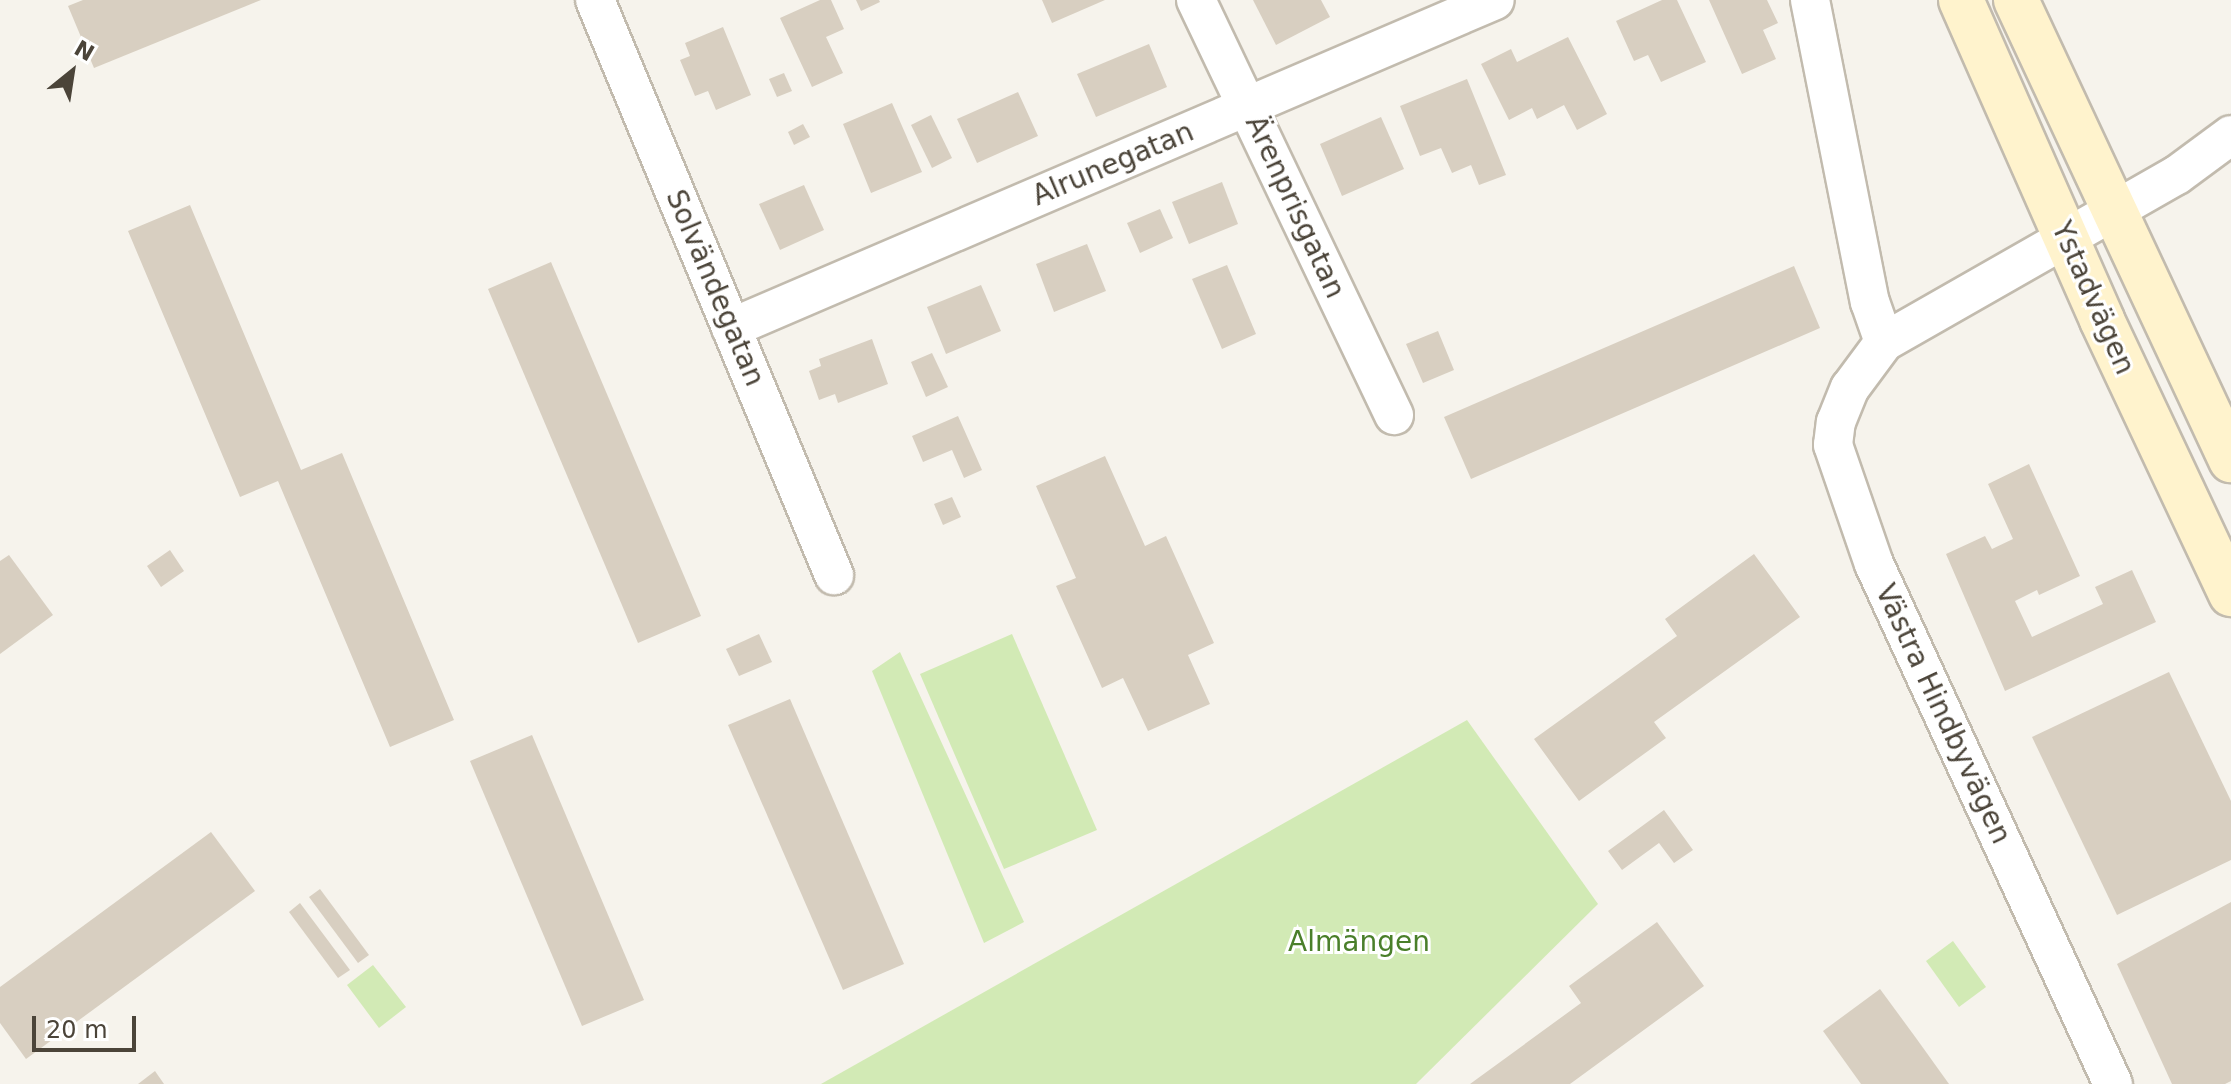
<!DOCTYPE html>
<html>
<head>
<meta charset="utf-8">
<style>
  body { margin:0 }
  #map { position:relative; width:2231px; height:1084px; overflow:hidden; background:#f6f3ec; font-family:"DejaVu Sans",sans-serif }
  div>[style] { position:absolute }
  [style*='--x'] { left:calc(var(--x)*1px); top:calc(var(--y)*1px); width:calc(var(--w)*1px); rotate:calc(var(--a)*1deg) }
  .green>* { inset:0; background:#d2eab5 }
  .building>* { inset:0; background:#d8cfc1 }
  .roads { filter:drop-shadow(2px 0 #c2bbae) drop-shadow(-2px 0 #c2bbae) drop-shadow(0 2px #c2bbae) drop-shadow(0 -2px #c2bbae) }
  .minor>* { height:38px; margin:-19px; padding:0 19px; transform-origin:19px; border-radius:19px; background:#fff }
  .secondary>* { height:44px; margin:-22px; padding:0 22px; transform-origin:22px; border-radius:22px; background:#fff3cd }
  span { translate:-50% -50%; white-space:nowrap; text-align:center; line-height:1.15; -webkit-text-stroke:6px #fff; paint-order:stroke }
  .street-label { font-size:28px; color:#4b4439 }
  .park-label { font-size:28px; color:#4a7f2a }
  .north { position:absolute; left:32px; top:32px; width:80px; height:80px; -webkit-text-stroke:6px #fff; paint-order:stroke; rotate:30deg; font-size:22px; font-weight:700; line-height:32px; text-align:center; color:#4b4439 }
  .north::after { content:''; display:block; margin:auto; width:28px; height:36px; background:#4b4439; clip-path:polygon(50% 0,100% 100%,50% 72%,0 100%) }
  .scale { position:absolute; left:32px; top:1016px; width:104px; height:36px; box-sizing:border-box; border:4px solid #4b4439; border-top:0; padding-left:10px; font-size:24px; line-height:28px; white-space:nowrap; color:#4b4439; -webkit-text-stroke:6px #fff; paint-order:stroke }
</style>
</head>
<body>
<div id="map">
  <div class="green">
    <div style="clip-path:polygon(1012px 634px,1097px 830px,1004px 869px,920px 674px)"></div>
    <div style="clip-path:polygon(900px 652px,1024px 922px,984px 943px,872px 671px)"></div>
    <div style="clip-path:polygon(1467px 720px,1598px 904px,1416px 1084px,821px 1084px)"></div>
    <div style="clip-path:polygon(1953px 941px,1986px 987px,1959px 1007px,1926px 961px)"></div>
    <div style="clip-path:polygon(373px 965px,406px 1007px,379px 1028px,347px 985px)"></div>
  </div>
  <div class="building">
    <div style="clip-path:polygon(83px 0,261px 0,94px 68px,68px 6px)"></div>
    <div style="clip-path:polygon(820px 0,831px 0,844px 29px,826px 37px,843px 73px,812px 87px,780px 18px)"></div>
    <div style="clip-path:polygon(856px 0,879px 0,880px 2px,861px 11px)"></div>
    <div style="clip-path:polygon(1042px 0,1105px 0,1052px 23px)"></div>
    <div style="clip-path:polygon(1253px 0,1321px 0,1330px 17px,1276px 45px)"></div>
    <div style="clip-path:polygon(1662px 0,1677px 0,1706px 62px,1661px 82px,1648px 55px,1634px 61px,1616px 21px)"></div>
    <div style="clip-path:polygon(1709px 0,1767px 0,1778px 23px,1763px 30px,1776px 59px,1742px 74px)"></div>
    <div style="clip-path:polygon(723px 27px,751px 95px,716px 110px,708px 91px,695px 96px,680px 60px,690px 56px,685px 43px)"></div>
    <div style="clip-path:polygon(1568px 37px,1607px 114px,1577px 130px,1564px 105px,1537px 119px,1532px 108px,1509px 120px,1481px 64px,1511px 49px,1517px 62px)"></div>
    <div style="clip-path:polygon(1149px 44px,1167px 87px,1096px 117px,1077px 74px)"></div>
    <div style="clip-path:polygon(784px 73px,792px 91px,777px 97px,769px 79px)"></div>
    <div style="clip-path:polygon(1467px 79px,1506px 175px,1479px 185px,1471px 165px,1452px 173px,1441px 148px,1420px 156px,1400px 106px)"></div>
    <div style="clip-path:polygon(1018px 92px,1038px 136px,977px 163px,957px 119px)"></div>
    <div style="clip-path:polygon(892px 103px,922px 172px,871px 193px,843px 124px)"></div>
    <div style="clip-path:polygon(931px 115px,952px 158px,932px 168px,911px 125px)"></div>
    <div style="clip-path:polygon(1381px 117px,1404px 169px,1342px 196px,1320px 144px)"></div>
    <div style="clip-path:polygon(803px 124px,810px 137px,794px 145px,788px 132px)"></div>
    <div style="clip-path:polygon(1222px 182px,1238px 224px,1189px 244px,1172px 202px)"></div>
    <div style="clip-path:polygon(804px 185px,824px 230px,780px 250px,759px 204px)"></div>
    <div style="clip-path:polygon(190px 205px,301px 470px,342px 453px,454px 720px,390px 747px,278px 481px,240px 497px,128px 231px)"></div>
    <div style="clip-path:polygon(1160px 209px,1173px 238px,1140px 253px,1127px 223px)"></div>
    <div style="clip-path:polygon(1087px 244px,1106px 291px,1054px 312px,1036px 264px)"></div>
    <div style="clip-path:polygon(551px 262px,701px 616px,638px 643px,488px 289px)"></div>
    <div style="clip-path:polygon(1227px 265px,1256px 334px,1222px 349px,1192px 279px)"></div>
    <div style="clip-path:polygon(1794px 266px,1820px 328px,1471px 479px,1444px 417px)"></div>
    <div style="clip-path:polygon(981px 285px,1001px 331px,946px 354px,927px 307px)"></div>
    <div style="clip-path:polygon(1438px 331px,1454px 370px,1423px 383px,1406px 344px)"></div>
    <div style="clip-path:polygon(872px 339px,888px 384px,838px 403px,835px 394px,819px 400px,809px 371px,821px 366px,819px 359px)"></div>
    <div style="clip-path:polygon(932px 353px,948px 387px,926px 397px,911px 362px)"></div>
    <div style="clip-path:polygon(958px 416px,982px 470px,964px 478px,952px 450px,923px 462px,912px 436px)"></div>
    <div style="clip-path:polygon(1105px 456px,1145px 546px,1166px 536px,1214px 643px,1188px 655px,1210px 704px,1148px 731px,1123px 678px,1102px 688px,1056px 586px,1076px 578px,1036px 486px)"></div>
    <div style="clip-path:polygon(2029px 464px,2080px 576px,2039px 595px,2037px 590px,2015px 601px,2032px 637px,2103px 604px,2095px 587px,2132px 570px,2156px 622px,2005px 691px,1946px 554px,1985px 536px,1992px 549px,2013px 539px,1988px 484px)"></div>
    <div style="clip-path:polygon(952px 497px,961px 517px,943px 525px,934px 504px)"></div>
    <div style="clip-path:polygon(170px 550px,184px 571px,161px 587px,147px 566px)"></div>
    <div style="clip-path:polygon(1754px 554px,1800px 617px,1654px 722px,1666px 738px,1579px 801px,1534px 739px,1677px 636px,1665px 619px)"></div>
    <div style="clip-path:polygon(9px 555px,53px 615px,0 654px,0 561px)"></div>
    <div style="clip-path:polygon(759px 634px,772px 662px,739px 676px,726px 649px)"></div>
    <div style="clip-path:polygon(2169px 672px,2231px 801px,2231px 860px,2117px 915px,2032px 737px)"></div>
    <div style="clip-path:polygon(790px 699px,904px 964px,843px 990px,728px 725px)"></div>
    <div style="clip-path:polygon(532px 735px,644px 1000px,582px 1026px,470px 761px)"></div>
    <div style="clip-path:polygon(1664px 810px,1693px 850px,1674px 863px,1659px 843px,1622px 870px,1608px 851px)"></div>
    <div style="clip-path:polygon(211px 832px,255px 891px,26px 1059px,0 1023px,0 987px)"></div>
    <div style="clip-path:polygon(320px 889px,369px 955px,358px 963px,309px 897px)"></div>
    <div style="clip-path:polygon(2231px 902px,2231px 1081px,2225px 1084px,2172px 1084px,2117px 964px)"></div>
    <div style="clip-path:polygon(300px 903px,350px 970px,338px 978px,289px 912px)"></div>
    <div style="clip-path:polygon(1657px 922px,1704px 986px,1570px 1084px,1470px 1084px,1581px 1003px,1569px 986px)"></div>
    <div style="clip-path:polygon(1880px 989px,1916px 1038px,1949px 1084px,1861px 1084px,1823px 1031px)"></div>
    <div style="clip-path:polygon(155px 1071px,164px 1084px,138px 1084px)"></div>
  </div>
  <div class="roads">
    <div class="minor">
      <div style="--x:595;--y:0;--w:623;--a:67.43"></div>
      <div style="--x:1196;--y:0;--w:460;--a:64.5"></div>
      <div style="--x:1810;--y:0;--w:308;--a:78.8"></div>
      <div style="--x:1870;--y:302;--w:42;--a:70.7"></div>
      <div style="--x:731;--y:328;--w:831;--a:-23.23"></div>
      <div style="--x:2113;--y:1084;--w:572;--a:-114.68"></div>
      <div style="--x:1874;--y:564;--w:126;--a:-109"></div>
      <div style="--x:1833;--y:445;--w:23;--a:-83"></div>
      <div style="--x:1836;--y:422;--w:37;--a:-68"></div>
      <div style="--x:1850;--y:388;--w:57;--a:-53.5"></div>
      <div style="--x:1884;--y:342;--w:337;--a:-29.7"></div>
      <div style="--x:2177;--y:175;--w:67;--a:-36.5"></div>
    </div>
    <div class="secondary">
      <div style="--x:1961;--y:0;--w:350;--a:66.2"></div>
      <div style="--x:2102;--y:320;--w:303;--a:64.8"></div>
      <div style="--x:2016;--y:0;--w:508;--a:64.95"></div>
    </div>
  </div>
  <div class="street-label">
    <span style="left:1113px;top:164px;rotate:-23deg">Alrunegatan</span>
    <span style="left:1295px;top:207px;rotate:65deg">Ärenprisgatan</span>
    <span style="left:715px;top:288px;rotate:67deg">Solvändegatan</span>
    <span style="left:2093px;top:298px;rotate:66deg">Ystadvägen</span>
    <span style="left:1943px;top:714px;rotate:65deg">Västra Hindbyvägen</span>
  </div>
  <div class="park-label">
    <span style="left:1359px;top:942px">Almängen</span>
  </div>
  <div class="north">N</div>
  <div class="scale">20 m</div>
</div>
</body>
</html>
